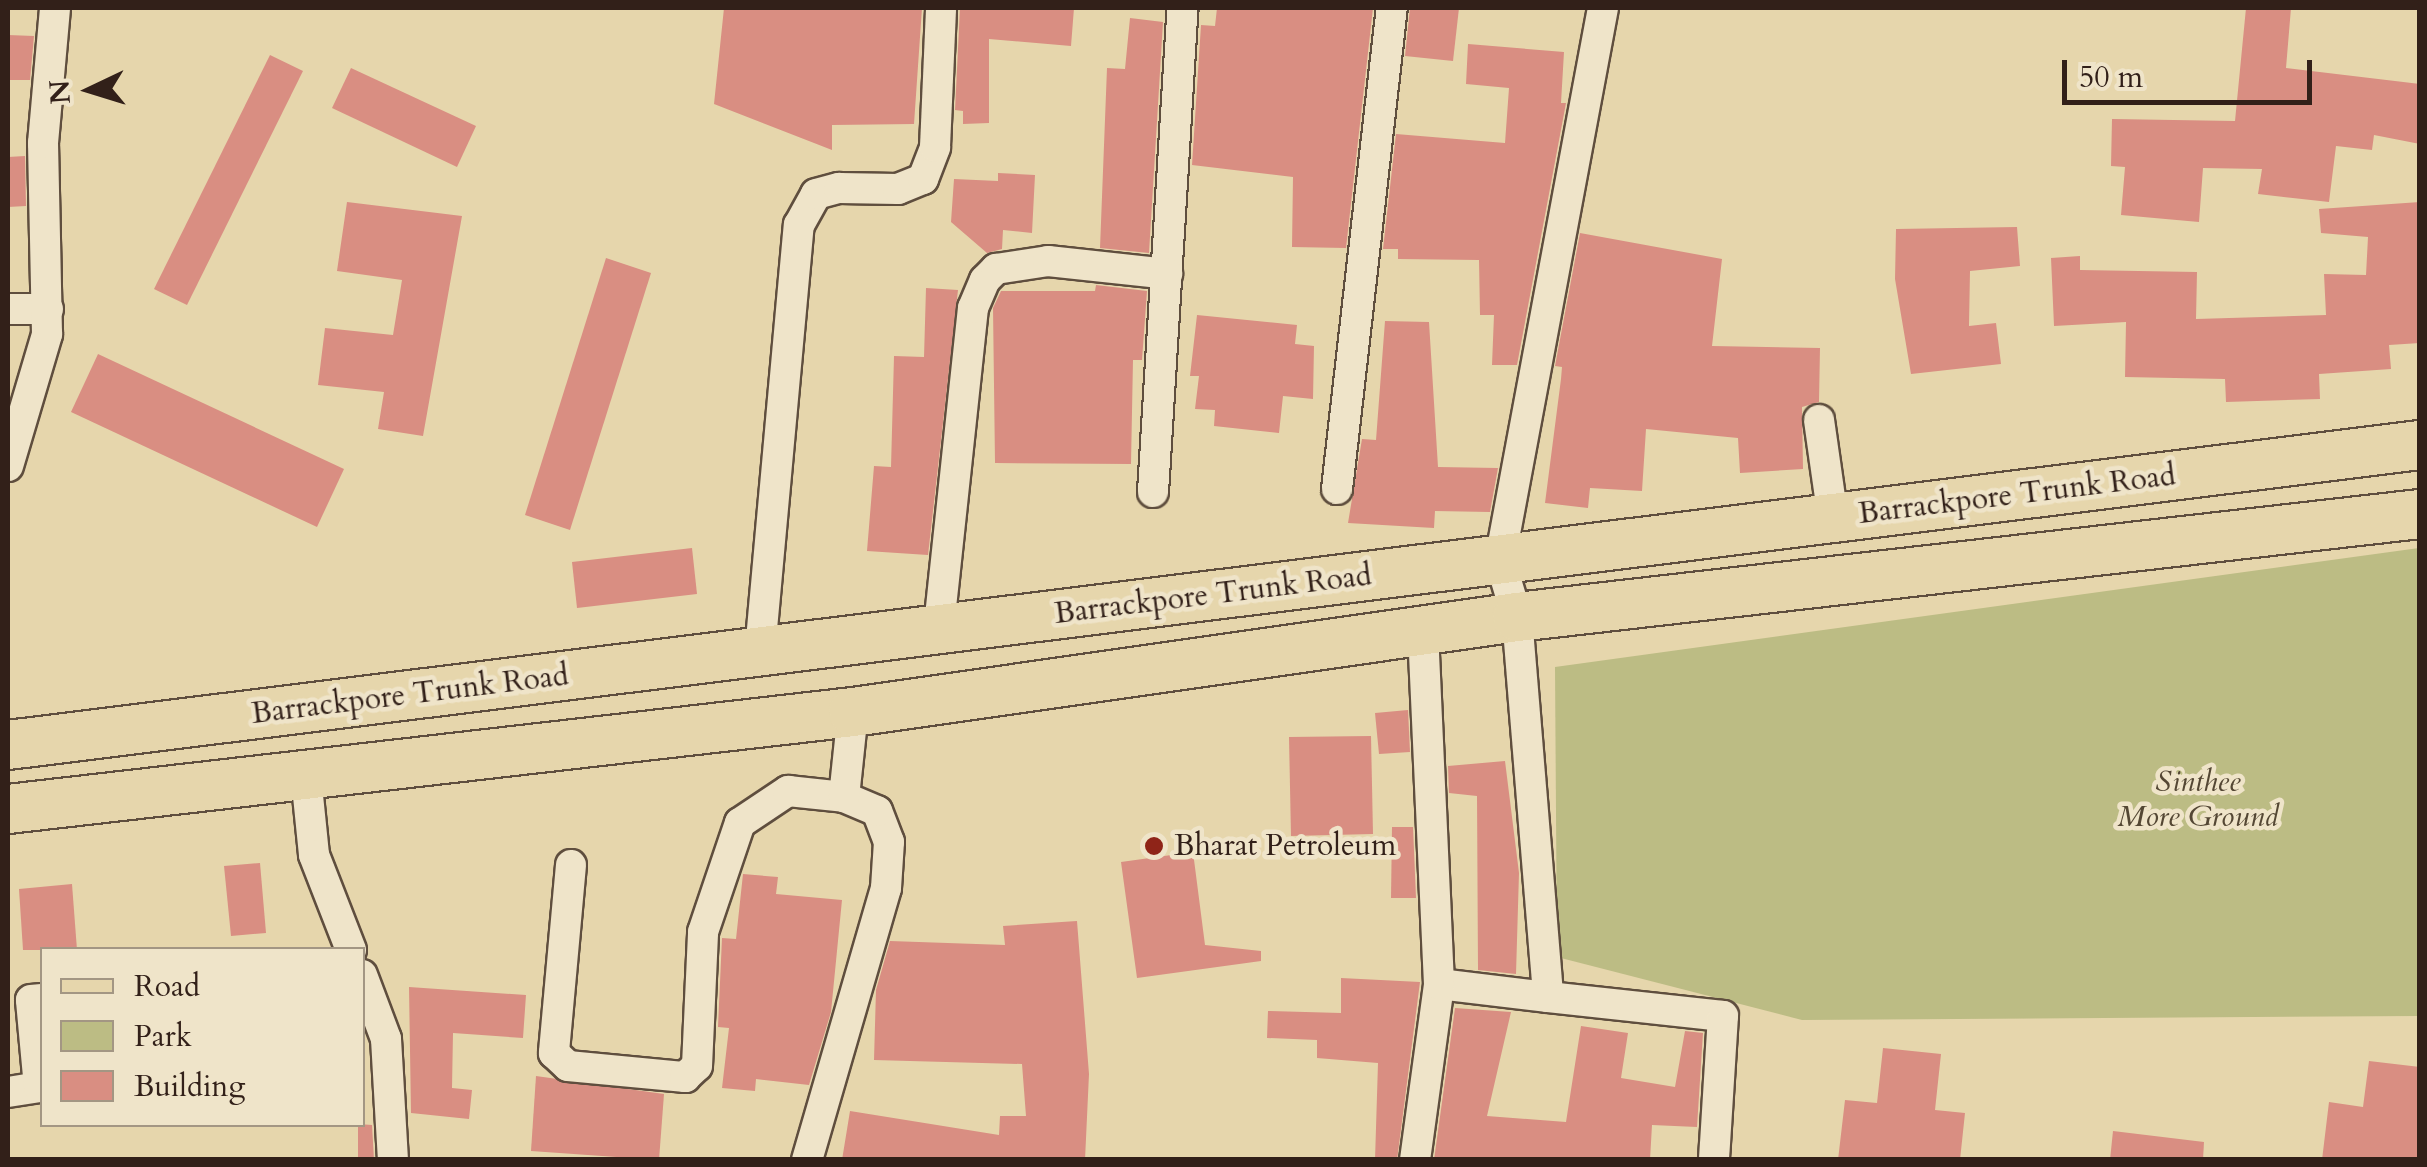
<!DOCTYPE html>
<html>
<head>
<meta charset="utf-8">
<style>
  body { margin:0 }
  #map { position:relative; width:2427px; height:1167px; overflow:hidden; background:#e6d6ac; font-family:Cardo,serif }
  div>[style] { position:absolute }
  [style*='--x'] { left:calc(var(--x)*1px); top:calc(var(--y)*1px); width:calc(var(--w)*1px); rotate:calc(var(--a)*1deg) }
  .green>* { inset:0; background:#bcbc84 }
  .building>* { inset:0; background:#d98e82 }
  .roads { filter:drop-shadow(2px 0 #5f4e3e) drop-shadow(-2px 0 #5f4e3e) drop-shadow(0 2px #5f4e3e) drop-shadow(0 -2px #5f4e3e) }
  .street>* { height:30px; margin:-15px; padding:0 15px; transform-origin:15px; border-radius:15px; background:#efe4c9 }
  .primary>* { height:48px; margin:-24px; padding:0 24px; transform-origin:24px; border-radius:24px; background:#e6d6ac }
  .dots>* { width:28px; height:28px; translate:-50% -50%; box-sizing:border-box; border:5px solid #efe4c9; border-radius:50% }
  span { translate:-50% -50%; white-space:nowrap; text-align:center; line-height:1.15; -webkit-text-stroke:9px #efe4c9; paint-order:stroke }
  .street-label { font-size:30px; color:#322019 }
  .park-label { font-size:30px; color:#544734; font-style:italic }
  .poi-label { font-size:30px; color:#322019 }
  .left { translate:0 -50%; text-align:left }
  .frame { position:absolute; inset:0; border:10px solid #322019; pointer-events:none }
  .legend { position:absolute; left:40px; top:947px; width:325px; height:180px; box-sizing:border-box; background:#efe4c9; border:2px solid #a39683; margin:0; padding:12px 18px; list-style:none; font-size:30px; color:#322019 }
  .legend li { display:flex; align-items:center; gap:20px; height:50px }
  .legend b { width:50px; border:2px solid #a39683 }
  .north { position:absolute; left:40px; top:40px; width:100px; height:100px; -webkit-text-stroke:8px #efe4c9; paint-order:stroke; rotate:266deg; font-size:28px; font-weight:700; line-height:40px; text-align:center; color:#322019 }
  .north::after { content:''; display:block; margin:auto; width:35px; height:45px; background:#322019; clip-path:polygon(50% 0,100% 100%,50% 72%,0 100%) }
  .scale { position:absolute; left:2062px; top:60px; width:250px; height:45px; box-sizing:border-box; border:5px solid #322019; border-top:0; padding-left:12px; font-size:30px; line-height:35px; white-space:nowrap; color:#322019; -webkit-text-stroke:8px #efe4c9; paint-order:stroke }
</style>
</head>
<body>
<div id="map">
  <div class="green">
    <div style="clip-path:polygon(2419px 548px,2419px 1016px,1802px 1020px,1557px 957px,1555px 667px)"></div>
  </div>
  <div class="building">
    <div style="clip-path:polygon(724px 8px,922px 8px,914px 124px,832px 125px,832px 150px,714px 104px)"></div>
    <div style="clip-path:polygon(960px 8px,1074px 8px,1071px 46px,989px 39px,989px 123px,963px 124px,963px 111px,955px 110px)"></div>
    <div style="clip-path:polygon(1217px 8px,1373px 8px,1346px 248px,1292px 247px,1293px 177px,1192px 165px,1201px 25px,1215px 26px)"></div>
    <div style="clip-path:polygon(1410px 8px,1459px 8px,1453px 61px,1405px 56px)"></div>
    <div style="clip-path:polygon(2246px 8px,2291px 8px,2286px 68px,2420px 84px,2420px 144px,2374px 135px,2372px 150px,2336px 146px,2329px 202px,2258px 194px,2262px 169px,2203px 168px,2199px 222px,2121px 215px,2125px 167px,2111px 166px,2112px 119px,2235px 121px)"></div>
    <div style="clip-path:polygon(1130px 18px,1163px 22px,1149px 253px,1100px 248px,1107px 68px,1125px 69px)"></div>
    <div style="clip-path:polygon(8px 35px,34px 36px,30px 80px,8px 80px)"></div>
    <div style="clip-path:polygon(1468px 44px,1564px 52px,1561px 103px,1566px 103px,1517px 365px,1492px 365px,1494px 315px,1480px 315px,1479px 260px,1398px 259px,1398px 249px,1383px 249px,1396px 134px,1505px 143px,1509px 88px,1466px 84px)"></div>
    <div style="clip-path:polygon(270px 55px,303px 71px,187px 305px,154px 289px)"></div>
    <div style="clip-path:polygon(351px 68px,476px 126px,457px 167px,332px 108px)"></div>
    <div style="clip-path:polygon(25px 156px,26px 206px,8px 207px,8px 157px)"></div>
    <div style="clip-path:polygon(998px 173px,1035px 175px,1032px 233px,1003px 230px,1002px 249px,987px 253px,951px 222px,954px 179px,998px 181px)"></div>
    <div style="clip-path:polygon(347px 202px,462px 216px,423px 436px,378px 429px,384px 392px,318px 385px,325px 328px,393px 335px,402px 280px,337px 271px)"></div>
    <div style="clip-path:polygon(2420px 202px,2420px 343px,2389px 345px,2391px 369px,2319px 374px,2320px 399px,2226px 402px,2225px 379px,2125px 377px,2126px 322px,2054px 326px,2051px 258px,2080px 256px,2080px 270px,2197px 272px,2196px 319px,2326px 315px,2324px 274px,2366px 275px,2368px 237px,2321px 233px,2319px 209px)"></div>
    <div style="clip-path:polygon(2017px 227px,2020px 266px,1970px 271px,1969px 326px,1996px 323px,2001px 364px,1911px 374px,1895px 279px,1896px 229px)"></div>
    <div style="clip-path:polygon(1580px 233px,1722px 259px,1712px 346px,1820px 348px,1819px 402px,1802px 407px,1803px 469px,1740px 473px,1738px 438px,1646px 429px,1642px 491px,1590px 488px,1588px 508px,1545px 503px,1561px 379px,1562px 367px,1555px 366px)"></div>
    <div style="clip-path:polygon(606px 258px,651px 273px,570px 530px,525px 515px)"></div>
    <div style="clip-path:polygon(1096px 285px,1147px 291px,1142px 360px,1133px 360px,1131px 464px,995px 463px,993px 308px,1001px 291px,1095px 291px)"></div>
    <div style="clip-path:polygon(926px 288px,958px 290px,928px 555px,867px 551px,874px 466px,891px 467px,894px 356px,924px 357px)"></div>
    <div style="clip-path:polygon(1197px 315px,1297px 325px,1295px 344px,1314px 346px,1313px 399px,1283px 396px,1279px 433px,1214px 426px,1215px 410px,1195px 409px,1199px 376px,1190px 376px)"></div>
    <div style="clip-path:polygon(1385px 321px,1429px 322px,1438px 467px,1498px 468px,1490px 512px,1435px 511px,1434px 528px,1348px 523px,1362px 439px,1376px 440px)"></div>
    <div style="clip-path:polygon(98px 354px,344px 469px,317px 527px,71px 412px)"></div>
    <div style="clip-path:polygon(692px 548px,697px 594px,577px 608px,572px 562px)"></div>
    <div style="clip-path:polygon(1408px 710px,1410px 752px,1379px 754px,1375px 713px)"></div>
    <div style="clip-path:polygon(1371px 736px,1373px 834px,1291px 836px,1289px 737px)"></div>
    <div style="clip-path:polygon(1505px 761px,1519px 873px,1516px 974px,1478px 970px,1477px 796px,1449px 793px,1448px 766px)"></div>
    <div style="clip-path:polygon(1392px 827px,1413px 827px,1416px 898px,1391px 898px)"></div>
    <div style="clip-path:polygon(1193px 852px,1205px 945px,1261px 951px,1261px 961px,1137px 978px,1121px 862px)"></div>
    <div style="clip-path:polygon(260px 863px,266px 933px,231px 936px,224px 866px)"></div>
    <div style="clip-path:polygon(743px 874px,778px 877px,776px 894px,842px 900px,831px 1012px,809px 1085px,756px 1079px,755px 1091px,722px 1088px,729px 1028px,718px 1027px,722px 938px,736px 939px)"></div>
    <div style="clip-path:polygon(72px 884px,77px 950px,23px 950px,19px 889px)"></div>
    <div style="clip-path:polygon(1077px 921px,1089px 1074px,1085px 1160px,842px 1160px,850px 1111px,999px 1135px,1000px 1116px,1026px 1116px,1022px 1064px,874px 1060px,876px 990px,890px 941px,1005px 945px,1003px 926px)"></div>
    <div style="clip-path:polygon(1341px 978px,1420px 982px,1397px 1160px,1375px 1160px,1378px 1063px,1317px 1058px,1317px 1040px,1267px 1038px,1268px 1011px,1341px 1013px)"></div>
    <div style="clip-path:polygon(409px 987px,526px 995px,523px 1038px,453px 1033px,452px 1088px,472px 1090px,469px 1119px,411px 1113px)"></div>
    <div style="clip-path:polygon(1455px 1008px,1511px 1012px,1487px 1116px,1566px 1122px,1581px 1026px,1628px 1033px,1621px 1078px,1675px 1087px,1685px 1031px,1703px 1033px,1697px 1127px,1652px 1125px,1650px 1160px,1434px 1160px)"></div>
    <div style="clip-path:polygon(1883px 1048px,1941px 1054px,1935px 1110px,1965px 1113px,1960px 1160px,1838px 1160px,1845px 1100px,1877px 1103px)"></div>
    <div style="clip-path:polygon(2369px 1061px,2420px 1067px,2420px 1160px,2322px 1160px,2329px 1102px,2363px 1107px)"></div>
    <div style="clip-path:polygon(536px 1076px,664px 1094px,659px 1160px,531px 1151px)"></div>
    <div style="clip-path:polygon(358px 1124px,372px 1125px,374px 1160px,358px 1160px)"></div>
    <div style="clip-path:polygon(2113px 1131px,2204px 1142px,2203px 1160px,2110px 1160px)"></div>
  </div>
  <div class="roads">
    <div class="street">
      <div style="--x:1603;--y:8;--w:562;--a:100.57"></div>
      <div style="--x:1500;--y:560;--w:59;--a:73.4"></div>
      <div style="--x:1517;--y:617;--w:381;--a:85.3"></div>
      <div style="--x:1548;--y:997;--w:176;--a:6.2"></div>
      <div style="--x:1723;--y:1016;--w:144;--a:93.6"></div>
      <div style="--x:8;--y:309;--w:40;--a:0"></div>
      <div style="--x:1819;--y:420;--w:99;--a:81.9"></div>
      <div style="--x:8;--y:466;--w:138;--a:-73.5"></div>
      <div style="--x:47;--y:334;--w:191;--a:-91.2"></div>
      <div style="--x:43;--y:143;--w:136;--a:-84.9"></div>
      <div style="--x:1337;--y:489;--w:484;--a:-83.5"></div>
      <div style="--x:1153;--y:492;--w:485;--a:-86.5"></div>
      <div style="--x:939;--y:626;--w:320;--a:-83.9"></div>
      <div style="--x:973;--y:308;--w:30;--a:-67"></div>
      <div style="--x:985;--y:280;--w:16;--a:-45"></div>
      <div style="--x:996;--y:269;--w:53;--a:-8.7"></div>
      <div style="--x:1048;--y:261;--w:120;--a:6.2"></div>
      <div style="--x:760;--y:651;--w:428;--a:-84.8"></div>
      <div style="--x:799;--y:225;--w:35;--a:-61"></div>
      <div style="--x:816;--y:194;--w:24;--a:-15"></div>
      <div style="--x:839;--y:188;--w:59;--a:1"></div>
      <div style="--x:898;--y:189;--w:27;--a:-22"></div>
      <div style="--x:923;--y:179;--w:34;--a:-69"></div>
      <div style="--x:935;--y:147;--w:139;--a:-87.5"></div>
      <div style="--x:306;--y:776;--w:79;--a:84.2"></div>
      <div style="--x:314;--y:855;--w:102;--a:68.7"></div>
      <div style="--x:571;--y:865;--w:189;--a:95.2"></div>
      <div style="--x:554;--y:1053;--w:19;--a:43"></div>
      <div style="--x:568;--y:1066;--w:118;--a:5.4"></div>
      <div style="--x:685;--y:1077;--w:16;--a:-43"></div>
      <div style="--x:697;--y:1066;--w:134;--a:-87.4"></div>
      <div style="--x:703;--y:932;--w:115;--a:-71.3"></div>
      <div style="--x:740;--y:823;--w:58;--a:-33.7"></div>
      <div style="--x:788;--y:791;--w:56;--a:6.1"></div>
      <div style="--x:362;--y:975;--w:68;--a:69.4"></div>
      <div style="--x:386;--y:1039;--w:121;--a:86.7"></div>
      <div style="--x:1439;--y:984;--w:110;--a:6.8"></div>
      <div style="--x:8;--y:1092;--w:31;--a:-9"></div>
      <div style="--x:39;--y:1087;--w:87;--a:-95.3"></div>
      <div style="--x:31;--y:1000;--w:11;--a:-5"></div>
      <div style="--x:807;--y:1160;--w:283;--a:-73.8"></div>
      <div style="--x:886;--y:888;--w:46;--a:-86.3"></div>
      <div style="--x:889;--y:842;--w:33;--a:-111"></div>
      <div style="--x:877;--y:811;--w:36;--a:-157"></div>
      <div style="--x:844;--y:797;--w:85;--a:-84"></div>
      <div style="--x:1415;--y:1160;--w:178;--a:-82.2"></div>
      <div style="--x:1439;--y:984;--w:352;--a:-92.6"></div>
    </div>
    <div class="primary">
      <div style="--x:8;--y:745;--w:2431;--a:-7.09"></div>
      <div style="--x:8;--y:809;--w:851;--a:-6.55"></div>
      <div style="--x:853;--y:712;--w:671;--a:-8.14"></div>
      <div style="--x:1517;--y:617;--w:909;--a:-6.51"></div>
    </div>
  </div>
  <div class="dots">
    <div style="left:1154px;top:846px;background:#8f2418"></div>
  </div>
  <div class="street-label">
    <span style="left:2017px;top:495px;rotate:-7deg">Barrackpore Trunk Road</span>
    <span style="left:1213px;top:595px;rotate:-7deg">Barrackpore Trunk Road</span>
    <span style="left:410px;top:695px;rotate:-7deg">Barrackpore Trunk Road</span>
  </div>
  <div class="park-label">
    <span style="left:2198px;top:799px">Sinthee<br>More Ground</span>
  </div>
  <div class="poi-label">
    <span class="left" style="left:1174px;top:846px">Bharat Petroleum</span>
  </div>
  <div class="frame"></div>
  <ul class="legend">
  <li><b style="height:12px;background:#e6d6ac"></b>Road</li>
  <li><b style="height:28px;background:#bcbc84"></b>Park</li>
  <li><b style="height:28px;background:#d98e82"></b>Building</li>
  </ul>
  <div class="north">N</div>
  <div class="scale">50 m</div>
</div>
</body>
</html>
